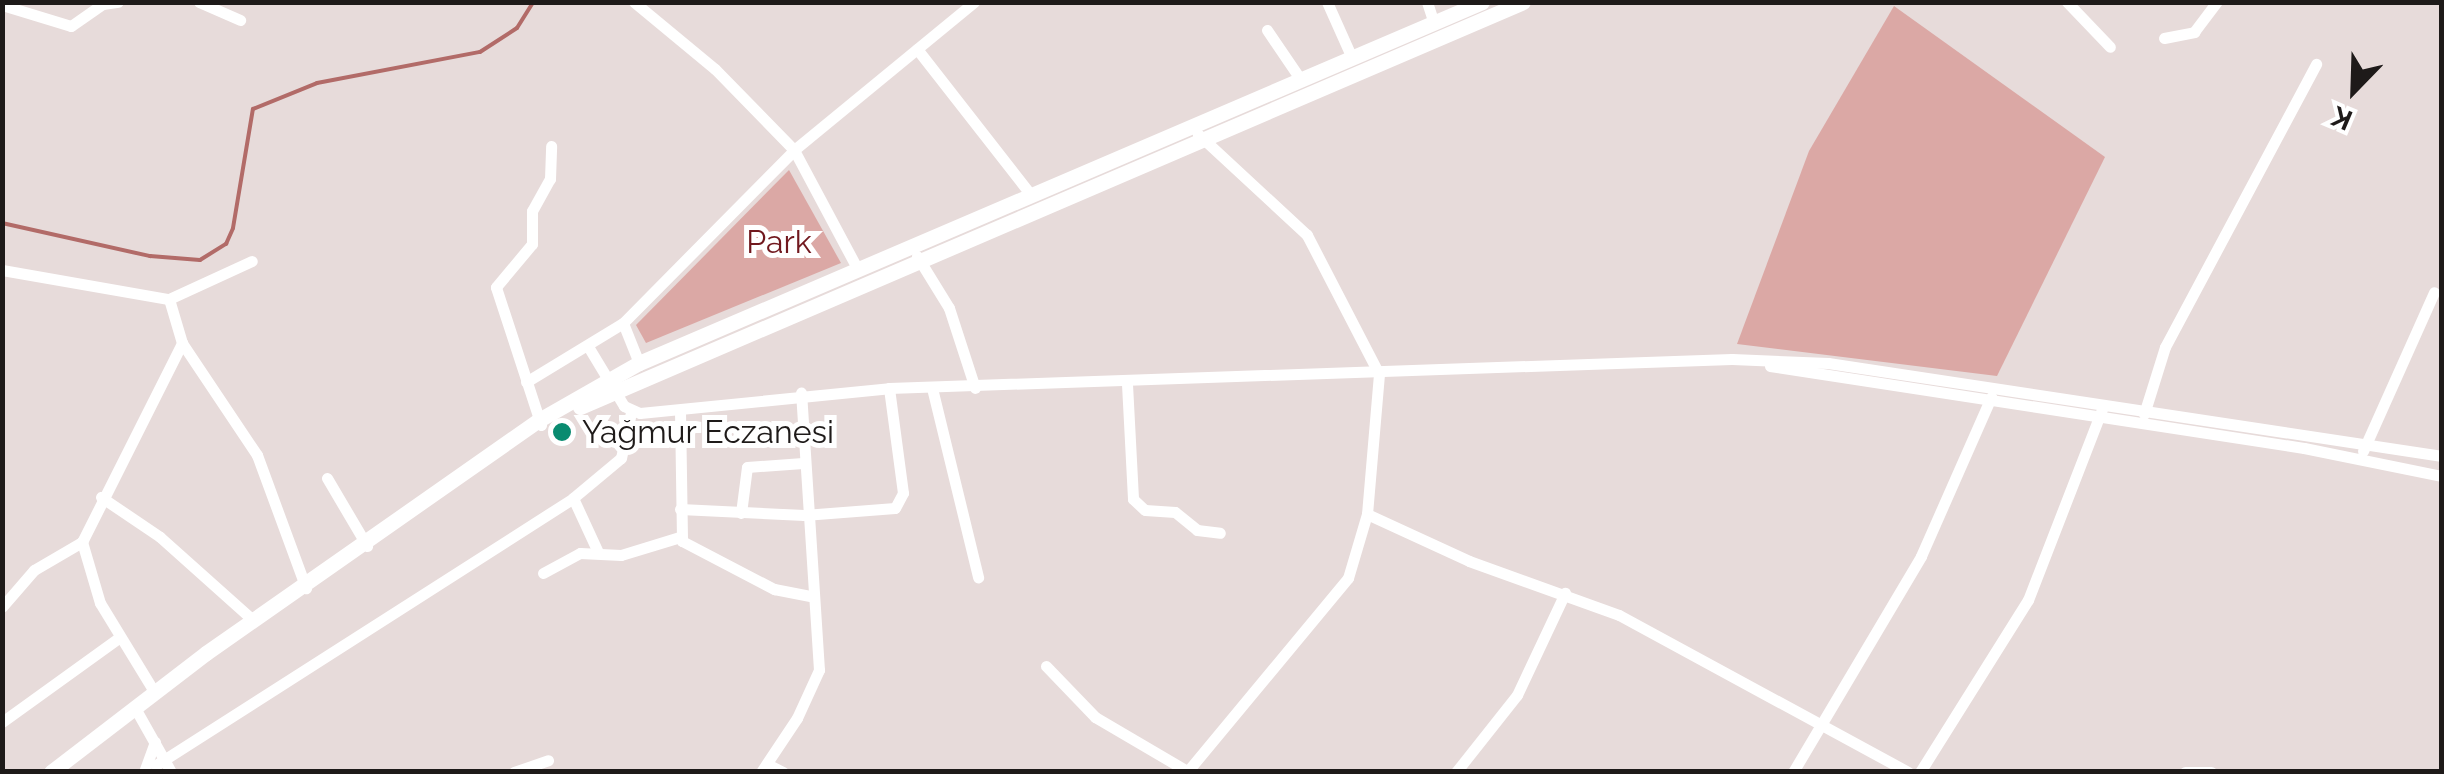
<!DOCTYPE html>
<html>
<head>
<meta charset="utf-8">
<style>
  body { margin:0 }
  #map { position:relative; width:2444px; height:774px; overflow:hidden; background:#e7dbda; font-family:Raleway,sans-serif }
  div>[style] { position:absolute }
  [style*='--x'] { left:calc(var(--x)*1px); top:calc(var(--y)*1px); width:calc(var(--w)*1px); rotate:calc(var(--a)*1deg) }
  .green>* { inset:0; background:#dba8a5 }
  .stream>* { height:4px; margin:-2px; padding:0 2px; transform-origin:2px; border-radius:2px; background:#b26b68 }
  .minor>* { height:11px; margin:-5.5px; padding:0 5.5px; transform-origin:5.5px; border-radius:5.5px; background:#fff }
  .major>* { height:15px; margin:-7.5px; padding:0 7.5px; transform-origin:7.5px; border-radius:7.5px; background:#fff }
  .dots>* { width:28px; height:28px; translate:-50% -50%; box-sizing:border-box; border:5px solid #fff; border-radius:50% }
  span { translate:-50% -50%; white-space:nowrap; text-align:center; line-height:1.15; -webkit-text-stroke:10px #fff; paint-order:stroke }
  .park-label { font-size:32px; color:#71181e }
  .poi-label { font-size:32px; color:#1e1a19 }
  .left { translate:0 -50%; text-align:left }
  .frame { position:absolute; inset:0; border:5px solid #1e1a19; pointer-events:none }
  .north { position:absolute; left:2304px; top:40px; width:100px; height:100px; -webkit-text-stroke:8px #fff; paint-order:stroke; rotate:203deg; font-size:28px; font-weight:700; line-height:40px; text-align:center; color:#1e1a19 }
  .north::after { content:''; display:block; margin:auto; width:35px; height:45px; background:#1e1a19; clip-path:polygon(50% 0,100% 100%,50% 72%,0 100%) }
</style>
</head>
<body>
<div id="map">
  <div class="green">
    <div style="clip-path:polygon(1894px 6px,2105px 157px,1997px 376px,1737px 344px,1809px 151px)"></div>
    <div style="clip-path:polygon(789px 170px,841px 263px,646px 343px,636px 325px)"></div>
  </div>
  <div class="stream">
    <div style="--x:2;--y:223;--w:152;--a:12.6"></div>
    <div style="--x:150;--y:256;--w:50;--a:4.6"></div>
    <div style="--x:200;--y:260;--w:31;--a:-32"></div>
    <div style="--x:226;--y:244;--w:17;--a:-66"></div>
    <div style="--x:233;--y:228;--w:121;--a:-80.5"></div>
    <div style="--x:253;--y:109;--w:69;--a:-22.1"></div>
    <div style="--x:317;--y:83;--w:166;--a:-10.8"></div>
    <div style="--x:480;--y:52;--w:44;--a:-33"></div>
    <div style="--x:517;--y:28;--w:31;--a:-58"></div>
  </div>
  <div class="minor">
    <div style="--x:199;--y:2;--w:45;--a:23.7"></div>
    <div style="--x:634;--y:2;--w:105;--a:39.6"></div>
    <div style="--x:715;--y:69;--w:113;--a:45.7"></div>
    <div style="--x:794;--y:150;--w:136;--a:61.9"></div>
    <div style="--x:1327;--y:2;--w:61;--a:65.9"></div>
    <div style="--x:1427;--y:2;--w:22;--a:72"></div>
    <div style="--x:2067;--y:2;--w:62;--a:46.3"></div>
    <div style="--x:2;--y:5;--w:72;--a:16.9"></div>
    <div style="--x:71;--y:26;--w:39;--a:-35"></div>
    <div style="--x:103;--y:4;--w:15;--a:-8"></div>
    <div style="--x:1267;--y:30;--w:60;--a:55.8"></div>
    <div style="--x:2164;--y:38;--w:31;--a:-11"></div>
    <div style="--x:2194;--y:32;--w:38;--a:-53"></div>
    <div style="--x:917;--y:49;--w:185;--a:52"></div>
    <div style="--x:917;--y:256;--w:61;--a:58.4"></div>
    <div style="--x:949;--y:308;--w:84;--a:72"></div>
    <div style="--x:2;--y:270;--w:169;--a:9.9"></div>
    <div style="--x:169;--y:299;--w:91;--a:-24.6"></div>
    <div style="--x:169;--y:299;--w:46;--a:73.5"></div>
    <div style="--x:182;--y:343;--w:135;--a:56.2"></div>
    <div style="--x:257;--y:455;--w:142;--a:69.8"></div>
    <div style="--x:623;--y:323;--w:43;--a:68.2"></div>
    <div style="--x:589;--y:348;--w:68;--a:58.9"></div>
    <div style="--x:624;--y:406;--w:17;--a:24"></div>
    <div style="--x:640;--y:413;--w:250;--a:-5.7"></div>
    <div style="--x:889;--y:388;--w:843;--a:-1.97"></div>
    <div style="--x:1732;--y:359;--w:96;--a:2.4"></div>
    <div style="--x:1828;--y:363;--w:621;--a:8.61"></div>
    <div style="--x:1770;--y:366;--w:540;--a:8.73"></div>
    <div style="--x:2304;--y:448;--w:141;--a:11.5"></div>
    <div style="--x:526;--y:382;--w:114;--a:-31.3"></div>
    <div style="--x:623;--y:323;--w:243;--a:-45.3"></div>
    <div style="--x:794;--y:150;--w:233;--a:-39.4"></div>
    <div style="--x:1127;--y:384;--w:115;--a:87"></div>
    <div style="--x:1133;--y:499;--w:16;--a:43"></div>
    <div style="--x:1145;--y:510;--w:30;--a:4"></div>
    <div style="--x:1175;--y:512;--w:28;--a:39"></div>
    <div style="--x:1197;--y:530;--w:23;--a:7"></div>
    <div style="--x:932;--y:388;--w:195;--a:76.3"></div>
    <div style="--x:680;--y:411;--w:130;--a:89.1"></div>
    <div style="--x:682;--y:541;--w:104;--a:27.6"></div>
    <div style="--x:774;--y:589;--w:38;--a:11"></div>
    <div style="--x:2144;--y:414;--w:70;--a:-72.6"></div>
    <div style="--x:2165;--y:347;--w:321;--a:-61.9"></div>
    <div style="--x:541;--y:425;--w:145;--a:-108.1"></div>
    <div style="--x:496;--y:287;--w:56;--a:-50.1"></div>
    <div style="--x:532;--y:244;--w:33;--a:-90"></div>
    <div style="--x:532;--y:211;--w:37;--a:-61"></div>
    <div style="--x:550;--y:179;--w:33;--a:-88"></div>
    <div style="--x:2363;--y:451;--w:174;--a:-65.9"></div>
    <div style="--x:327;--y:478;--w:79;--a:59.5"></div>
    <div style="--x:101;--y:497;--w:71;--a:34.1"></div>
    <div style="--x:160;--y:537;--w:126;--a:41.8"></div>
    <div style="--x:573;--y:498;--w:60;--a:65.2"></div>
    <div style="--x:680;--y:509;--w:124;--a:2.8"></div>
    <div style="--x:804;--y:515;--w:91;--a:-4.4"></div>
    <div style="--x:895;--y:508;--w:17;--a:-62"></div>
    <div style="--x:903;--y:493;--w:106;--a:-97.6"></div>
    <div style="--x:741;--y:513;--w:46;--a:-82.6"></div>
    <div style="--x:747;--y:467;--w:56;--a:-4.1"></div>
    <div style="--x:1367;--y:514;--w:112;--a:24.7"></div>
    <div style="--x:1469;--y:561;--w:159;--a:19.8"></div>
    <div style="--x:1619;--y:615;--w:329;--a:28.5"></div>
    <div style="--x:543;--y:573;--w:42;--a:-28.4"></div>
    <div style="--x:580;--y:553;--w:41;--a:2.8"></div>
    <div style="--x:621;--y:555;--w:62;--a:-17"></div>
    <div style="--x:2;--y:607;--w:49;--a:-49.1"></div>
    <div style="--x:34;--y:570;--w:56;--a:-30.3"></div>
    <div style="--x:1046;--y:666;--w:71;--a:46.1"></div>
    <div style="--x:1095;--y:717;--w:107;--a:30.4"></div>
    <div style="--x:155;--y:693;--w:105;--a:-121.4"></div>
    <div style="--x:100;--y:603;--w:64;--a:-106.4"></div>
    <div style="--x:82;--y:542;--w:223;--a:-63.3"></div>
    <div style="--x:135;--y:708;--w:73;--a:60.6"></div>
    <div style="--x:2;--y:722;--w:142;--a:-35.8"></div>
    <div style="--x:767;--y:764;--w:18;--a:27"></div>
    <div style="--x:156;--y:765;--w:495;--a:-32.6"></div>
    <div style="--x:573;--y:498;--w:62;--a:-39.8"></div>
    <div style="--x:621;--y:458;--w:47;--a:-77.7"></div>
    <div style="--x:144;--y:772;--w:32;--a:-70"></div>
    <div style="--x:514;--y:772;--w:36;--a:-19"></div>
    <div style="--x:761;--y:772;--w:65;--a:-56.3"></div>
    <div style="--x:797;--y:718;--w:53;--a:-65.4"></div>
    <div style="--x:819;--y:670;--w:278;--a:-93.7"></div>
    <div style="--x:1187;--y:772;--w:252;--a:-50.3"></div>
    <div style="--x:1348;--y:578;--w:67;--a:-73.5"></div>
    <div style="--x:1367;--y:514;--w:141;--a:-85.1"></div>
    <div style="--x:1379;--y:374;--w:157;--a:-117.4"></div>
    <div style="--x:1307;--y:235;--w:149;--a:-137.2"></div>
    <div style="--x:1456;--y:772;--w:98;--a:-51.6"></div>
    <div style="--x:1517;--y:695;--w:113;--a:-64.8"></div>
    <div style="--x:1793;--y:772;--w:251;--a:-59.3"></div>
    <div style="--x:1921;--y:556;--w:174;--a:-66.2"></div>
    <div style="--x:1920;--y:772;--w:203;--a:-57.9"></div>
    <div style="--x:2028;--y:600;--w:205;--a:-68.8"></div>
    <div style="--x:2185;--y:772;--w:26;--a:0"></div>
  </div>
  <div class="major">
    <div style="--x:580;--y:407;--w:1026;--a:-23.24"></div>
    <div style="--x:51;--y:772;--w:195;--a:-37.5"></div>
    <div style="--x:206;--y:653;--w:406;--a:-35"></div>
    <div style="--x:539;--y:420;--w:115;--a:-29.7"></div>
    <div style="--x:639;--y:363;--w:917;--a:-23.18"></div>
  </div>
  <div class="dots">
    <div style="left:562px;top:432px;background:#098b70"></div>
  </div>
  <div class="park-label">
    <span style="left:779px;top:242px">Park</span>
  </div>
  <div class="poi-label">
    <span class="left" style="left:582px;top:432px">Yağmur Eczanesi</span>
  </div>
  <div class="frame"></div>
  <div class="north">K</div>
</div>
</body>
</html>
